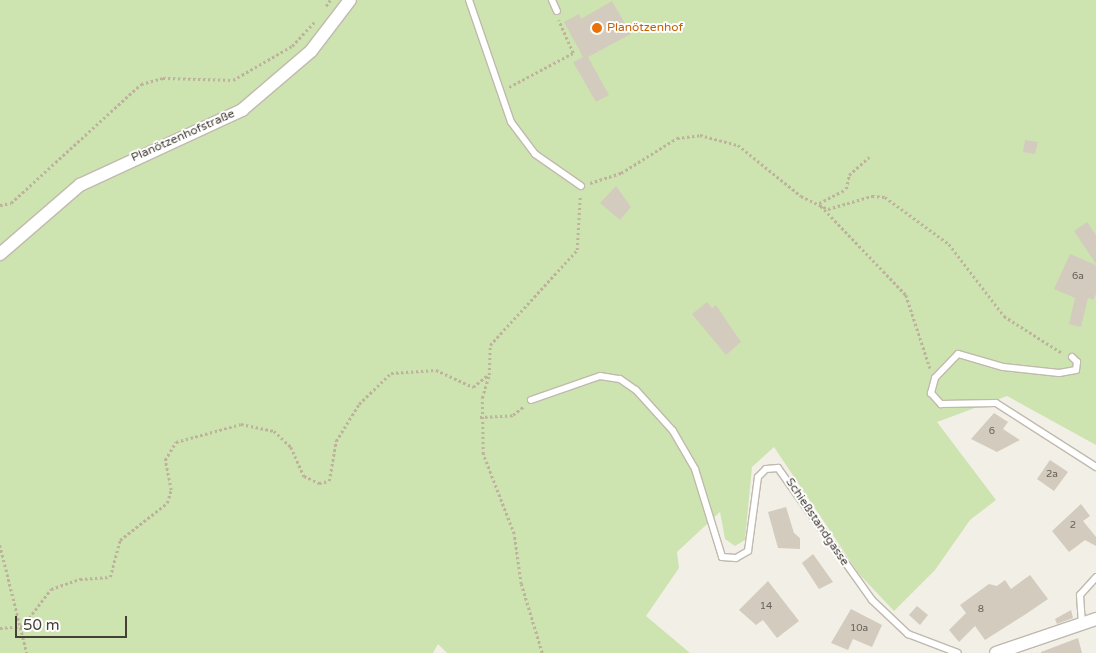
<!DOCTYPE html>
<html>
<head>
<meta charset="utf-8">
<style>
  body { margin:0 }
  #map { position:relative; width:1096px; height:653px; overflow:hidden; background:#f2efe6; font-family:"Varela Round",sans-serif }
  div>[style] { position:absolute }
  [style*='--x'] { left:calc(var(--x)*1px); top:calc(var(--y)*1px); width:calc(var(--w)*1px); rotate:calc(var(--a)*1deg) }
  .green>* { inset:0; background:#cde4b1 }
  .building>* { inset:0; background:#d3cbbd }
  .path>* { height:2.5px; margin-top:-1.25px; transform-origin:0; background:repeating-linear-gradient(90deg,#beb29c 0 2.5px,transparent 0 5px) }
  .roads { filter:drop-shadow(1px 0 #c0b9ad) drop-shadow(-1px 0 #c0b9ad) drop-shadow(0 1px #c0b9ad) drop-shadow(0 -1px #c0b9ad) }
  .service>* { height:6px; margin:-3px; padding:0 3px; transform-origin:3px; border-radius:3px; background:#fff }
  .minor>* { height:12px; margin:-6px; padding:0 6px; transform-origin:6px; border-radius:6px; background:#fff }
  .dots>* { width:14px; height:14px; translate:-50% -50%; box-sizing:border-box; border:2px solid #fff; border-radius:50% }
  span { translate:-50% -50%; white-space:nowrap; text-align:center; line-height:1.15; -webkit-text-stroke:4px #fff; paint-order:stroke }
  .number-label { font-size:10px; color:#686258 }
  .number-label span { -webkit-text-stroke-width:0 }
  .food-label { font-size:12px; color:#c56008 }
  .left { translate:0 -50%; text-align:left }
  .street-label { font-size:12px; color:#453f36 }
  .scale { position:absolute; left:15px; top:616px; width:112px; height:22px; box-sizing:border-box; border:2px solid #453f36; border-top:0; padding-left:6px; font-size:15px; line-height:18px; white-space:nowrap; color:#453f36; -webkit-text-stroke:4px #fff; paint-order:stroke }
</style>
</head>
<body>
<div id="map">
  <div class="green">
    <div style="clip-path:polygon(0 0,1096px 0,1096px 445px,1007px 396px,937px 422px,996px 500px,970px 520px,935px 570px,894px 611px,859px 574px,774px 447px,752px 467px,745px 540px,735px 546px,725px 539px,720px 512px,677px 552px,679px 568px,646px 616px,690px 653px,447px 653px,438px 644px,433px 653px,0 653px)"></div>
  </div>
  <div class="building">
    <div style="clip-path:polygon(612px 1px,631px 34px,588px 57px,609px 95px,596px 102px,573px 62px,583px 57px,564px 22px,579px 14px,581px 19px)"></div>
    <div style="clip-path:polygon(1025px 140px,1038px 142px,1035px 154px,1023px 152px)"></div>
    <div style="clip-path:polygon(616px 186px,631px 207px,620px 220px,600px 203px)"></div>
    <div style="clip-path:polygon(1087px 222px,1096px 235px,1096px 264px,1074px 231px)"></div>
    <div style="clip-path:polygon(1070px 254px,1096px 265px,1096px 294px,1093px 300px,1088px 298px,1081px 327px,1069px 324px,1075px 298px,1054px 289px)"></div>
    <div style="clip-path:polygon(707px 302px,712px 308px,716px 305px,741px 342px,726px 355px,692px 314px)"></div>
    <div style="clip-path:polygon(994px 413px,1008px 422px,1003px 429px,1020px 440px,997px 452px,971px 439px)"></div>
    <div style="clip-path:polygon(1050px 460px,1068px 472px,1054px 491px,1037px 479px)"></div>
    <div style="clip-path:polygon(1081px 504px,1090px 516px,1083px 521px,1096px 537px,1096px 546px,1085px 540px,1069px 552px,1052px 531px)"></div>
    <div style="clip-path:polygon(786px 507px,794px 533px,800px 538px,800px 549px,778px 548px,768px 512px)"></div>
    <div style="clip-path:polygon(813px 554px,833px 582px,819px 589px,802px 563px)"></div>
    <div style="clip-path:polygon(1030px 575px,1048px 599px,1026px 614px,985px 640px,975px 626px,959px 642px,949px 630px,966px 613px,960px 605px,989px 584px,997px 586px,1005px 580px,1011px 589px)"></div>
    <div style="clip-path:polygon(768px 581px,799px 621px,777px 638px,763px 620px,756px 625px,739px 610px)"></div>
    <div style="clip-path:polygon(917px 606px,928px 615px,920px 625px,909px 615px)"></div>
    <div style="clip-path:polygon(851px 609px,882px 625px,872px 647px,853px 639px,848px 650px,831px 643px)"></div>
    <div style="clip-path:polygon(1071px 610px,1073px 618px,1057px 624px,1055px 619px)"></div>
    <div style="clip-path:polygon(1078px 638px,1082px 653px,1041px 653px,1041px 652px)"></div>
  </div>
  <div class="path">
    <div style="--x:326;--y:6;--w:7;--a:-56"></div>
    <div style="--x:509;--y:87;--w:72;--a:-28"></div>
    <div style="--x:573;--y:53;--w:36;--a:-114"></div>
    <div style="--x:590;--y:183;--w:33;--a:-18"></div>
    <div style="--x:621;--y:173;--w:66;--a:-32"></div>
    <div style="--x:677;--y:138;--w:23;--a:-7"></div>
    <div style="--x:700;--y:135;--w:39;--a:15"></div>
    <div style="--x:738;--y:145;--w:81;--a:39"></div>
    <div style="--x:801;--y:196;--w:30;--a:26"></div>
    <div style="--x:828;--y:209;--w:46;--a:-16.5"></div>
    <div style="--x:872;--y:196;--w:13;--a:4"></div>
    <div style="--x:885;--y:197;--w:79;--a:36.3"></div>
    <div style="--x:949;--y:244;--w:91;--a:52.6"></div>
    <div style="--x:1004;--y:316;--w:69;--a:32.5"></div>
    <div style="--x:819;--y:203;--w:30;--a:-27"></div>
    <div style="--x:846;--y:189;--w:14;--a:-78"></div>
    <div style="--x:849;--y:175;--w:27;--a:-42"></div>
    <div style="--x:0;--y:205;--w:11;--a:-10"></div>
    <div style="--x:11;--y:203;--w:176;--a:-42.5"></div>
    <div style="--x:141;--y:84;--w:23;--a:-15"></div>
    <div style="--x:163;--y:78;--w:70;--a:1.6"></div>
    <div style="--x:233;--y:80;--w:68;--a:-30"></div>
    <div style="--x:292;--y:46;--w:33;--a:-47"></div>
    <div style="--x:821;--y:206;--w:123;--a:46.3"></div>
    <div style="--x:906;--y:295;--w:77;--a:71.8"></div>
    <div style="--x:480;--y:417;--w:33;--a:-3"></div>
    <div style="--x:513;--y:415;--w:14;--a:-39"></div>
    <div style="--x:0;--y:545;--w:111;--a:76"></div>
    <div style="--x:0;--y:628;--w:23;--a:-5"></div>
    <div style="--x:23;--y:626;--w:46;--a:-52.9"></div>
    <div style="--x:51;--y:589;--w:31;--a:-19"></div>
    <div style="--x:80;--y:579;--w:30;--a:-4"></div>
    <div style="--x:110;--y:577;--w:38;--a:-75"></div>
    <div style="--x:120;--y:540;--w:60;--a:-38.2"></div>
    <div style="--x:167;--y:503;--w:14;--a:-73"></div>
    <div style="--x:171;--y:490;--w:31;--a:-101"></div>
    <div style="--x:165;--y:460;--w:21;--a:-59"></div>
    <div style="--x:176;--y:442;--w:67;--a:-15.5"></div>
    <div style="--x:241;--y:424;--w:34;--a:12"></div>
    <div style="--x:274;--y:431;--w:23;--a:43"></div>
    <div style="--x:291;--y:447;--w:32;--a:66"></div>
    <div style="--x:304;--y:476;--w:17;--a:25"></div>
    <div style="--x:319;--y:483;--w:10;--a:-11"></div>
    <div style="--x:329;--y:481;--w:41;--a:-80.1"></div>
    <div style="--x:336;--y:441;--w:44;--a:-58.1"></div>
    <div style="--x:359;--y:404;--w:45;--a:-44.1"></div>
    <div style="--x:391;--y:373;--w:45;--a:-3.8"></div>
    <div style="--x:436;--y:370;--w:41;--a:24.7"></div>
    <div style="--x:473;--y:387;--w:19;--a:-39"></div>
    <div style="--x:542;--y:653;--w:72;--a:-106.9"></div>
    <div style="--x:521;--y:584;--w:50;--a:-98"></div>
    <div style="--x:514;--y:534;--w:86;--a:-111.2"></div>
    <div style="--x:483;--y:454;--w:56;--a:-91"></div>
    <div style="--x:482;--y:398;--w:24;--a:-73"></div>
    <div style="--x:489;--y:375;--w:30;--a:-88"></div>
    <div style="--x:490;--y:345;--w:129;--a:-47.5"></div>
    <div style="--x:577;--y:250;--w:53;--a:-86.8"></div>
  </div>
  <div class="roads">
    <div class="service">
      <div style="--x:469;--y:0;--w:129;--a:71"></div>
      <div style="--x:511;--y:122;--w:40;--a:53"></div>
      <div style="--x:535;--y:154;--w:56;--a:34.8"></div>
      <div style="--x:552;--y:0;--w:12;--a:66"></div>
      <div style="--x:1072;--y:357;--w:7;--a:45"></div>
      <div style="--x:1077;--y:362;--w:8;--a:97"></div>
      <div style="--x:1076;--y:370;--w:17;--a:170"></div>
      <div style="--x:1059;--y:373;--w:56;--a:-173.9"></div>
      <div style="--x:1003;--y:367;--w:47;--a:-163.9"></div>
      <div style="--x:958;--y:354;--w:33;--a:134"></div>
      <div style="--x:935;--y:378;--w:16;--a:105"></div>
      <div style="--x:931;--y:393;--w:15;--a:48"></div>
      <div style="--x:941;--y:404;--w:55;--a:-1"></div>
      <div style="--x:996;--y:403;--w:119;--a:32.6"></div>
      <div style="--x:531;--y:400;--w:73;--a:-19.2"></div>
      <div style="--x:600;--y:376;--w:20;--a:9"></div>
      <div style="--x:620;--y:379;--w:19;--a:35"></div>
      <div style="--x:636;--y:390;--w:55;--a:47.9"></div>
      <div style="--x:673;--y:431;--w:44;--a:59.9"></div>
      <div style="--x:695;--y:469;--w:92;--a:72.9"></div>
      <div style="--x:722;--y:557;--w:14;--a:4"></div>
      <div style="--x:736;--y:558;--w:14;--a:-30"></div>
      <div style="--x:748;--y:551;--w:75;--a:-82.3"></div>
      <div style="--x:758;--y:477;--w:11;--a:-45"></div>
      <div style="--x:766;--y:469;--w:12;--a:-5"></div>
      <div style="--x:778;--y:468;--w:162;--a:54.5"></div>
      <div style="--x:872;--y:600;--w:50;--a:43.4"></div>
      <div style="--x:908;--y:634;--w:53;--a:20.8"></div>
      <div style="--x:1082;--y:624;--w:29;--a:-94"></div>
      <div style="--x:1080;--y:595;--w:24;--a:-48"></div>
    </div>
    <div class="minor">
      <div style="--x:0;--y:254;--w:106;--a:-40.8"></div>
      <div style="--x:80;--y:185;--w:179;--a:-24.8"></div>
      <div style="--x:242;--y:110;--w:91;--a:-40.5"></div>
      <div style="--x:311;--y:51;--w:64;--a:-52.6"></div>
      <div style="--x:996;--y:653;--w:106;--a:-18.8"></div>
    </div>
  </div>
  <div class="dots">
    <div style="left:597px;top:28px;background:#e8710a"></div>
  </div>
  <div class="number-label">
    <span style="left:1078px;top:277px">6a</span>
    <span style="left:992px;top:432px">6</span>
    <span style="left:1052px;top:475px">2a</span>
    <span style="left:1073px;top:526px">2</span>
    <span style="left:766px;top:607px">14</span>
    <span style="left:981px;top:610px">8</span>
    <span style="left:859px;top:629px">10a</span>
  </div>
  <div class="food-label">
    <span class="left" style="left:607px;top:28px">Planötzenhof</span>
  </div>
  <div class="street-label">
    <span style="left:183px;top:136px;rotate:-24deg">Planötzenhofstraße</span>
    <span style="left:817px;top:522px;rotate:56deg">Schießstandgasse</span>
  </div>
  <div class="scale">50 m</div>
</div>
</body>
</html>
